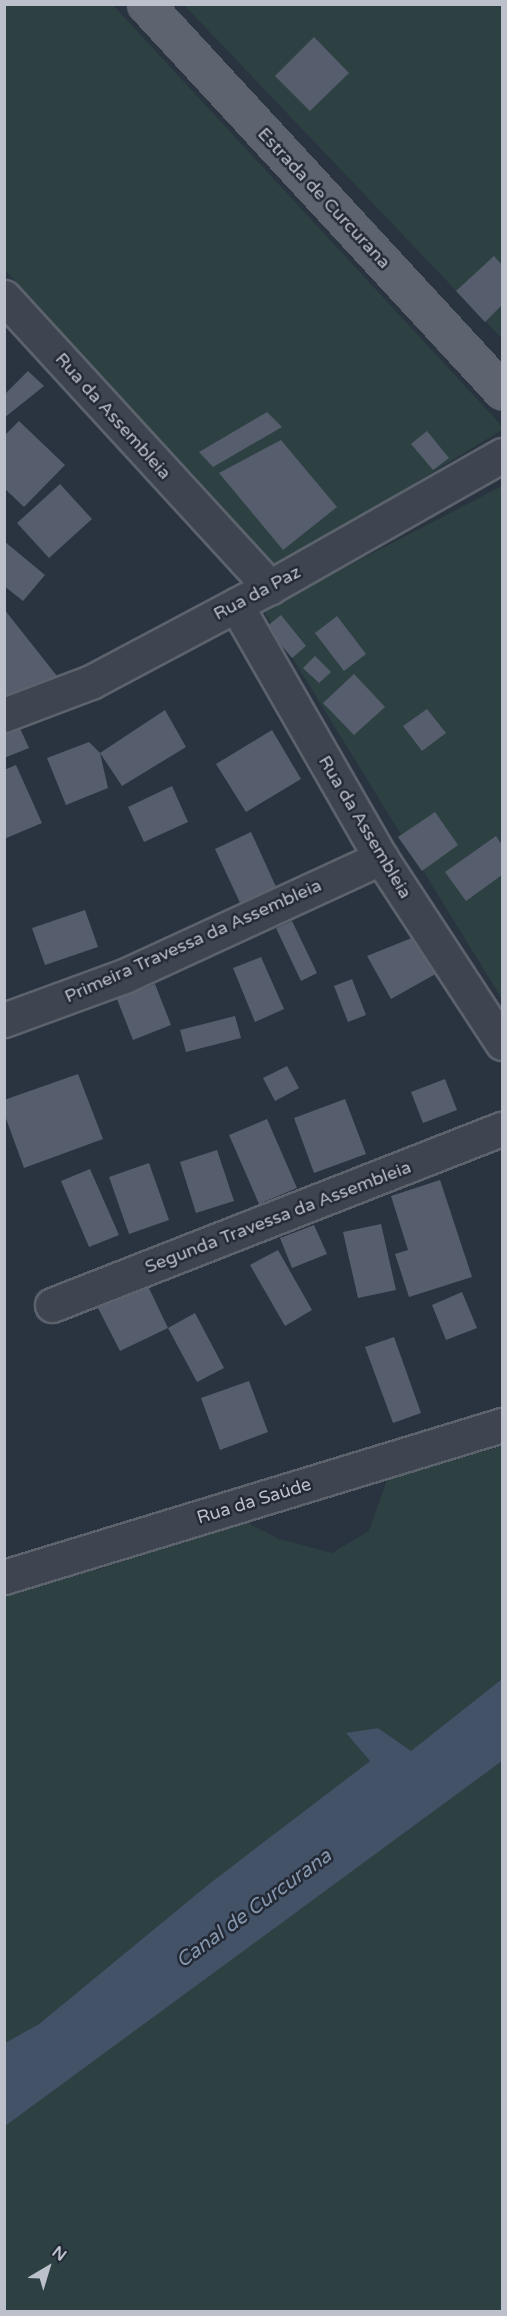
<!DOCTYPE html>
<html>
<head>
<meta charset="utf-8">
<style>
  body { margin:0 }
  #map { position:relative; width:507px; height:2316px; overflow:hidden; background:#2a3340; font-family:"Varela Round",sans-serif }
  div>[style] { position:absolute }
  [style*='--x'] { left:calc(var(--x)*1px); top:calc(var(--y)*1px); width:calc(var(--w)*1px); rotate:calc(var(--a)*1deg) }
  .green>* { inset:0; background:#2d4042 }
  .water>* { inset:0; background:#445268 }
  .building>* { inset:0; background:#565e6d }
  .roads { filter:drop-shadow(2px 0 #5c636d) drop-shadow(-2px 0 #5c636d) drop-shadow(0 2px #5c636d) drop-shadow(0 -2px #5c636d) }
  .street>* { height:33px; margin:-16.5px; padding:0 16.5px; transform-origin:16.5px; border-radius:16.5px; background:#3e4550 }
  .primary>* { height:33px; margin:-16.5px; padding:0 16.5px; transform-origin:16.5px; border-radius:16.5px; background:#5d6470 }
  span { translate:-50% -50%; white-space:nowrap; text-align:center; line-height:1.15; -webkit-text-stroke:5px #232a35; paint-order:stroke }
  .street-label { font-size:18px; color:#bbc0ca }
  .water-label { font-size:20px; color:#8696ad; font-style:italic }
  .frame { position:absolute; inset:0; border:6px solid #bbc0ca; pointer-events:none }
  .north { position:absolute; left:18px; top:2238px; width:60px; height:60px; -webkit-text-stroke:4px #232a35; paint-order:stroke; rotate:38deg; font-size:16px; font-weight:700; line-height:24px; text-align:center; color:#bbc0ca }
  .north::after { content:''; display:block; margin:auto; width:21px; height:27px; background:#bbc0ca; clip-path:polygon(50% 0,100% 100%,50% 72%,0 100%) }
</style>
</head>
<body>
<div id="map">
  <div class="green">
    <div style="clip-path:polygon(5px 5px,113px 5px,502px 426px,502px 430px,277px 567px,5px 270px)"></div>
    <div style="clip-path:polygon(184px 5px,502px 5px,502px 339px)"></div>
    <div style="clip-path:polygon(502px 486px,502px 999px,263px 610px)"></div>
    <div style="clip-path:polygon(502px 1446px,502px 1679px,411px 1751px,378px 1728px,347px 1734px,370px 1761px,209px 1884px,39px 2024px,5px 2043px,5px 1595px,103px 1568px,244px 1521px,279px 1539px,332px 1553px,369px 1531px,387px 1480px)"></div>
    <div style="clip-path:polygon(502px 1761px,502px 2311px,5px 2311px,4px 2126px)"></div>
  </div>
  <div class="water">
    <div style="clip-path:polygon(502px 1679px,502px 1761px,5px 2126px,5px 2043px,39px 2024px,209px 1884px,370px 1761px,346px 1733px,378px 1728px,411px 1751px)"></div>
  </div>
  <div class="building">
    <div style="clip-path:polygon(314px 37px,349px 73px,310px 111px,275px 76px)"></div>
    <div style="clip-path:polygon(494px 256px,502px 265px,502px 305px,485px 322px,456px 291px)"></div>
    <div style="clip-path:polygon(28px 371px,44px 386px,4px 418px,4px 395px)"></div>
    <div style="clip-path:polygon(267px 412px,282px 427px,213px 467px,199px 452px)"></div>
    <div style="clip-path:polygon(19px 421px,65px 465px,24px 507px,4px 488px,4px 436px)"></div>
    <div style="clip-path:polygon(427px 431px,449px 458px,433px 470px,411px 444px)"></div>
    <div style="clip-path:polygon(281px 440px,337px 507px,283px 550px,219px 473px)"></div>
    <div style="clip-path:polygon(60px 484px,92px 519px,49px 558px,17px 523px)"></div>
    <div style="clip-path:polygon(4px 541px,45px 575px,23px 601px,4px 586px)"></div>
    <div style="clip-path:polygon(4px 609px,57px 676px,4px 696px)"></div>
    <div style="clip-path:polygon(281px 615px,306px 646px,292px 658px,266px 627px)"></div>
    <div style="clip-path:polygon(337px 616px,366px 654px,344px 671px,315px 633px)"></div>
    <div style="clip-path:polygon(315px 656px,331px 672px,319px 683px,303px 668px)"></div>
    <div style="clip-path:polygon(354px 674px,385px 707px,354px 735px,323px 703px)"></div>
    <div style="clip-path:polygon(427px 709px,446px 733px,422px 751px,403px 726px)"></div>
    <div style="clip-path:polygon(165px 710px,186px 747px,122px 786px,100px 753px)"></div>
    <div style="clip-path:polygon(18px 724px,29px 748px,4px 758px,4px 730px)"></div>
    <div style="clip-path:polygon(272px 730px,301px 779px,246px 812px,216px 764px)"></div>
    <div style="clip-path:polygon(89px 742px,100px 753px,108px 788px,66px 805px,47px 758px)"></div>
    <div style="clip-path:polygon(16px 765px,42px 823px,4px 839px,4px 770px)"></div>
    <div style="clip-path:polygon(172px 786px,188px 822px,144px 842px,128px 807px)"></div>
    <div style="clip-path:polygon(435px 812px,458px 845px,422px 871px,398px 837px)"></div>
    <div style="clip-path:polygon(251px 832px,277px 889px,241px 905px,215px 849px)"></div>
    <div style="clip-path:polygon(496px 836px,502px 845px,502px 875px,466px 901px,445px 872px)"></div>
    <div style="clip-path:polygon(85px 910px,98px 947px,45px 965px,32px 928px)"></div>
    <div style="clip-path:polygon(292px 921px,317px 973px,301px 981px,276px 928px)"></div>
    <div style="clip-path:polygon(419px 935px,448px 967px,391px 999px,367px 956px)"></div>
    <div style="clip-path:polygon(261px 957px,284px 1009px,255px 1022px,233px 968px)"></div>
    <div style="clip-path:polygon(352px 979px,366px 1015px,348px 1022px,334px 986px)"></div>
    <div style="clip-path:polygon(155px 984px,171px 1025px,133px 1040px,117px 999px)"></div>
    <div style="clip-path:polygon(235px 1016px,241px 1038px,186px 1052px,180px 1030px)"></div>
    <div style="clip-path:polygon(287px 1066px,299px 1088px,275px 1101px,263px 1078px)"></div>
    <div style="clip-path:polygon(78px 1074px,103px 1139px,24px 1168px,4px 1113px,4px 1100px)"></div>
    <div style="clip-path:polygon(445px 1079px,457px 1110px,423px 1123px,411px 1092px)"></div>
    <div style="clip-path:polygon(345px 1099px,366px 1154px,314px 1173px,294px 1118px)"></div>
    <div style="clip-path:polygon(267px 1119px,297px 1188px,259px 1204px,229px 1135px)"></div>
    <div style="clip-path:polygon(217px 1150px,234px 1201px,196px 1213px,180px 1162px)"></div>
    <div style="clip-path:polygon(149px 1163px,169px 1220px,129px 1234px,109px 1177px)"></div>
    <div style="clip-path:polygon(90px 1169px,119px 1235px,89px 1247px,61px 1181px)"></div>
    <div style="clip-path:polygon(440px 1180px,472px 1277px,409px 1297px,395px 1254px,408px 1250px,391px 1196px)"></div>
    <div style="clip-path:polygon(381px 1224px,396px 1290px,358px 1298px,343px 1232px)"></div>
    <div style="clip-path:polygon(314px 1225px,327px 1254px,292px 1268px,280px 1238px)"></div>
    <div style="clip-path:polygon(278px 1250px,312px 1310px,285px 1326px,250px 1265px)"></div>
    <div style="clip-path:polygon(147px 1284px,168px 1328px,120px 1351px,98px 1308px)"></div>
    <div style="clip-path:polygon(462px 1292px,477px 1328px,446px 1340px,432px 1305px)"></div>
    <div style="clip-path:polygon(195px 1313px,224px 1368px,197px 1382px,168px 1328px)"></div>
    <div style="clip-path:polygon(394px 1337px,421px 1413px,393px 1423px,365px 1347px)"></div>
    <div style="clip-path:polygon(249px 1381px,268px 1432px,220px 1450px,201px 1398px)"></div>
  </div>
  <div class="roads">
    <div class="street">
      <div style="--x:4;--y:297;--w:394;--a:47.5"></div>
      <div style="--x:236;--y:605;--w:292;--a:60.2"></div>
      <div style="--x:381;--y:858;--w:221;--a:56.8"></div>
      <div style="--x:4;--y:715;--w:93;--a:-20.8"></div>
      <div style="--x:91;--y:682;--w:203;--a:-28"></div>
      <div style="--x:270;--y:587;--w:267;--a:-29.6"></div>
      <div style="--x:4;--y:1020;--w:128;--a:-20.1"></div>
      <div style="--x:124;--y:976;--w:283;--a:-24.7"></div>
      <div style="--x:52;--y:1305;--w:483;--a:-21.4"></div>
      <div style="--x:4;--y:1577;--w:521;--a:-16.97"></div>
    </div>
    <div class="primary">
      <div style="--x:145;--y:4;--w:527;--a:47.31"></div>
    </div>
  </div>
  <div class="street-label">
    <span style="left:324px;top:198px;rotate:47deg">Estrada de Curcurana</span>
    <span style="left:113px;top:416px;rotate:48deg">Rua da Assembleia</span>
    <span style="left:257px;top:593px;rotate:-28deg">Rua da Paz</span>
    <span style="left:365px;top:827px;rotate:59deg">Rua da Assembleia</span>
    <span style="left:193px;top:941px;rotate:-24deg">Primeira Travessa da Assembleia</span>
    <span style="left:278px;top:1217px;rotate:-21deg">Segunda Travessa da Assembleia</span>
    <span style="left:254px;top:1501px;rotate:-17deg">Rua da Saúde</span>
  </div>
  <div class="water-label">
    <span style="left:254px;top:1909px;rotate:-36deg">Canal de Curcurana</span>
  </div>
  <div class="frame"></div>
  <div class="north">N</div>
</div>
</body>
</html>
